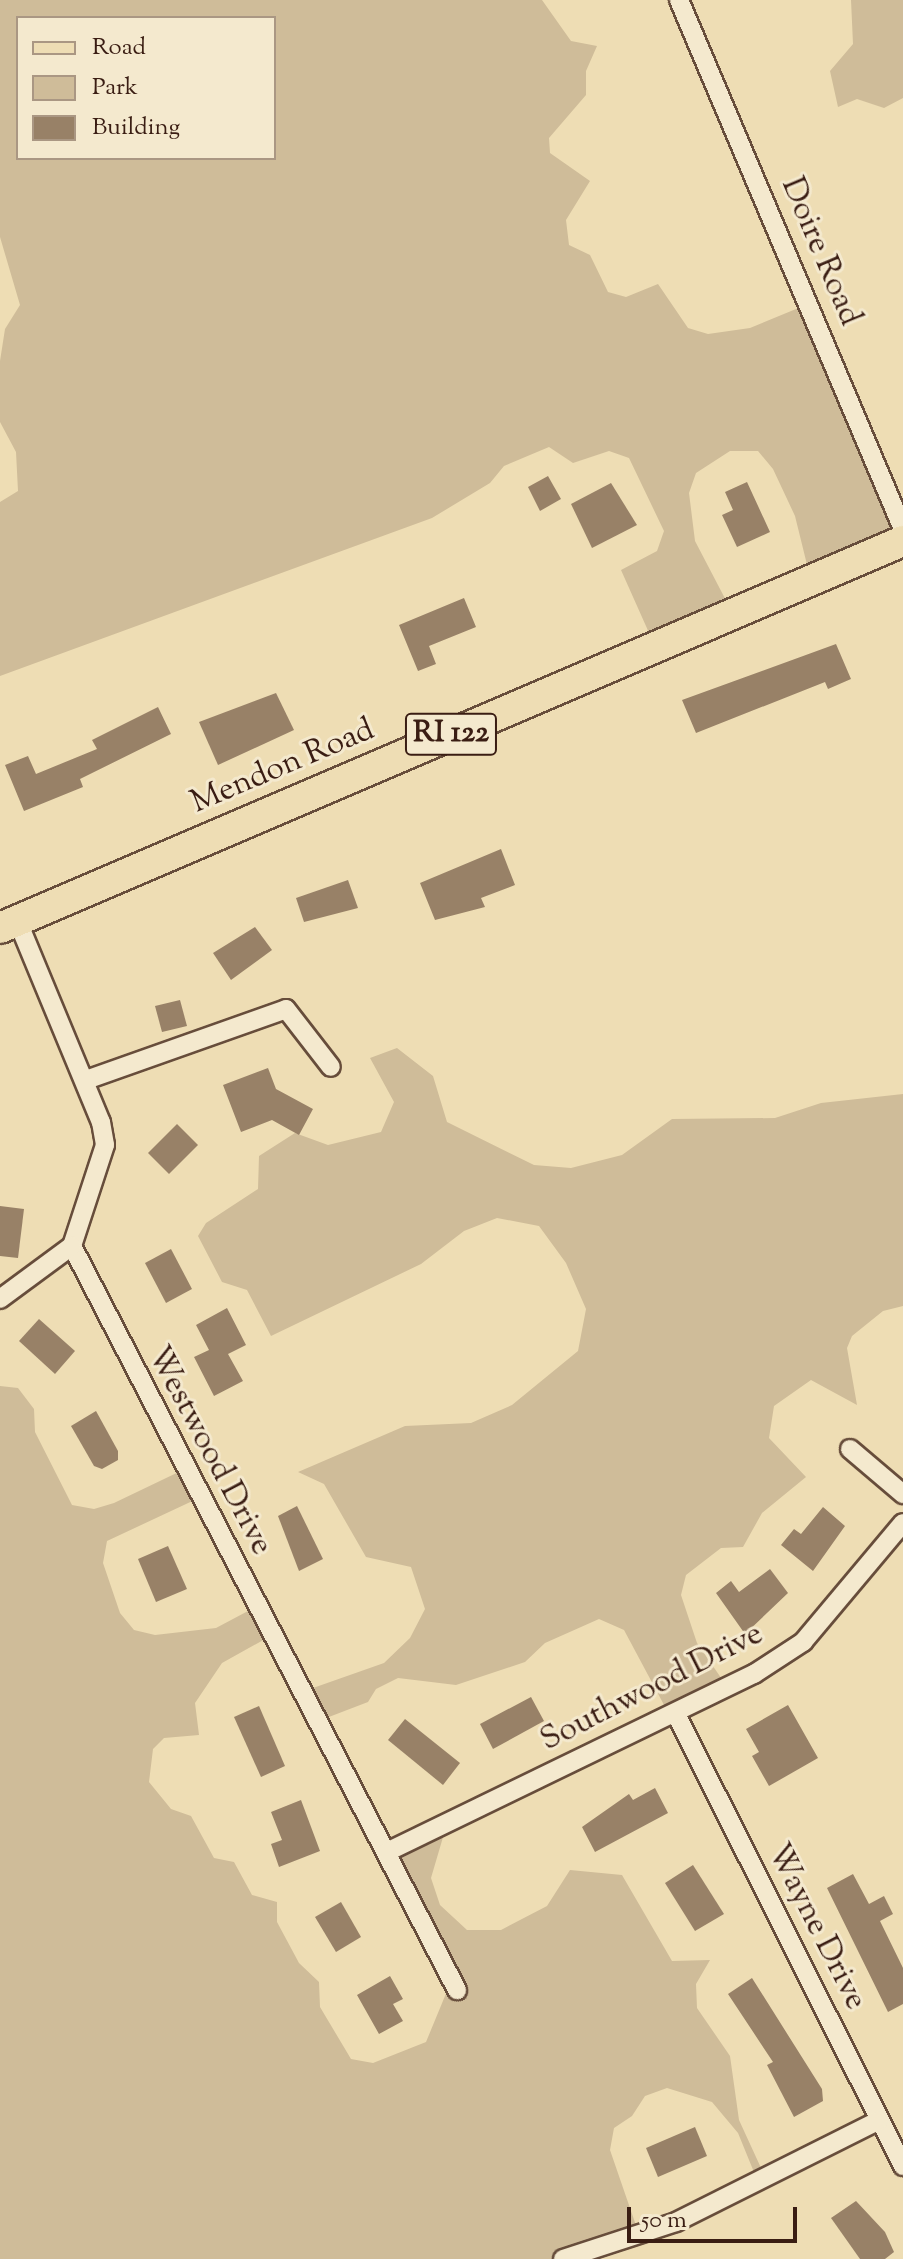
<!DOCTYPE html>
<html>
<head>
<meta charset="utf-8">
<style>
  body { margin:0 }
  #map { position:relative; width:903px; height:2259px; overflow:hidden; background:#eeddb4; font-family:"Sorts Mill Goudy",serif }
  div>[style] { position:absolute }
  [style*='--x'] { left:calc(var(--x)*1px); top:calc(var(--y)*1px); width:calc(var(--w)*1px); rotate:calc(var(--a)*1deg) }
  .green>* { inset:0; background:#cfbc99 }
  .building>* { inset:0; background:#988167 }
  .roads { filter:drop-shadow(2px 0 #674d3b) drop-shadow(-2px 0 #674d3b) drop-shadow(0 2px #674d3b) drop-shadow(0 -2px #674d3b) }
  .street>* { height:18px; margin:-9px; padding:0 9px; transform-origin:9px; border-radius:9px; background:#f4e9ce }
  .primary>* { height:30px; margin:-15px; padding:0 15px; transform-origin:15px; border-radius:15px; background:#eeddb4 }
  span { translate:-50% -50%; white-space:nowrap; text-align:center; line-height:1.15; -webkit-text-stroke:6px #f4e9ce; paint-order:stroke }
  .shield-label span { padding:2px 6px; background:#f4e9ce; border:2px solid; border-radius:6px; -webkit-text-stroke-width:0 }
  .shield-label { font-size:30px; color:#3a1d13; font-weight:700 }
  .street-label { font-size:32px; color:#3a1d13 }
  .legend { position:absolute; left:16px; top:16px; width:260px; height:144px; box-sizing:border-box; background:#f4e9ce; border:2px solid #aa9783; margin:0; padding:10px 14px; list-style:none; font-size:24px; color:#3a1d13 }
  .legend li { display:flex; align-items:center; gap:16px; height:40px }
  .legend b { width:40px; border:2px solid #aa9783 }
  .scale { position:absolute; left:627px; top:2207px; width:170px; height:36px; box-sizing:border-box; border:4px solid #3a1d13; border-top:0; padding-left:10px; font-size:24px; line-height:28px; white-space:nowrap; color:#3a1d13; -webkit-text-stroke:6px #f4e9ce; paint-order:stroke }
</style>
</head>
<body>
<div id="map">
  <div class="green">
    <div style="clip-path:polygon(evenodd,0 0,542px 0,571px 41px,597px 46px,586px 71px,586px 95px,549px 138px,550px 153px,590px 181px,566px 220px,569px 245px,590px 255px,608px 292px,626px 297px,658px 284px,688px 328px,708px 334px,750px 328px,813px 302px,903px 549px,812px 585px,795px 516px,773px 469px,758px 451px,730px 451px,696px 473px,689px 493px,695px 541px,731px 610px,658px 653px,621px 570px,657px 551px,664px 531px,629px 458px,609px 451px,573px 463px,549px 447px,504px 466px,490px 483px,432px 518px,0 676px,0 502px,18px 491px,16px 452px,0 422px,0 361px,5px 329px,20px 305px,0 237px,0 0,18px 18px,274px 18px,274px 158px,18px 158px,18px 18px)"></div>
    <div style="clip-path:polygon(851px 0,903px 0,903px 98px,884px 108px,857px 99px,838px 107px,830px 71px,853px 44px)"></div>
    <div style="clip-path:polygon(397px 1048px,433px 1076px,447px 1122px,534px 1165px,571px 1168px,622px 1155px,672px 1119px,775px 1118px,821px 1103px,903px 1094px,903px 1306px,883px 1311px,852px 1336px,847px 1348px,857px 1405px,811px 1380px,774px 1406px,769px 1438px,806px 1477px,762px 1513px,743px 1547px,721px 1548px,686px 1575px,681px 1595px,697px 1643px,728px 1688px,671px 1718px,624px 1630px,599px 1619px,545px 1643px,525px 1662px,456px 1685px,398px 1678px,376px 1689px,368px 1702px,321px 1720px,311px 1705px,313px 1688px,384px 1663px,410px 1638px,425px 1609px,411px 1567px,366px 1557px,324px 1484px,298px 1472px,405px 1426px,471px 1423px,512px 1405px,578px 1351px,586px 1309px,566px 1263px,539px 1226px,497px 1218px,464px 1231px,421px 1264px,271px 1336px,247px 1290px,222px 1282px,198px 1236px,206px 1223px,258px 1189px,259px 1156px,295px 1133px,328px 1145px,381px 1132px,394px 1102px,370px 1058px)"></div>
    <div style="clip-path:polygon(0 1386px,18px 1388px,34px 1409px,35px 1432px,72px 1505px,94px 1509px,114px 1503px,187px 1468px,201px 1497px,107px 1541px,103px 1563px,120px 1613px,134px 1630px,155px 1635px,216px 1628px,248px 1611px,263px 1612px,274px 1634px,222px 1663px,195px 1703px,199px 1735px,164px 1738px,153px 1749px,149px 1782px,171px 1809px,191px 1816px,214px 1858px,234px 1862px,252px 1895px,277px 1902px,277px 1922px,299px 1963px,319px 1982px,320px 2007px,351px 2059px,373px 2063px,426px 2042px,452px 1979px,391px 1857px,446px 1827px,431px 1878px,440px 1905px,467px 1930px,501px 1930px,547px 1906px,570px 1870px,622px 1875px,672px 1961px,710px 1960px,696px 1984px,697px 2008px,730px 2056px,739px 2120px,767px 2181px,758px 2182px,738px 2133px,712px 2102px,667px 2088px,645px 2096px,632px 2116px,614px 2128px,610px 2150px,641px 2240px,596px 2259px,0 2259px)"></div>
  </div>
  <div class="building">
    <div style="clip-path:polygon(548px 476px,561px 499px,540px 511px,528px 487px)"></div>
    <div style="clip-path:polygon(747px 482px,770px 532px,737px 547px,722px 515px,733px 510px,725px 492px)"></div>
    <div style="clip-path:polygon(611px 483px,637px 525px,592px 548px,571px 504px)"></div>
    <div style="clip-path:polygon(464px 598px,476px 627px,429px 646px,436px 664px,418px 671px,399px 625px)"></div>
    <div style="clip-path:polygon(836px 644px,851px 679px,828px 689px,825px 682px,696px 733px,682px 700px)"></div>
    <div style="clip-path:polygon(276px 693px,294px 730px,218px 765px,199px 722px)"></div>
    <div style="clip-path:polygon(158px 707px,171px 734px,80px 779px,83px 787px,24px 811px,5px 765px,28px 756px,36px 774px,97px 749px,92px 740px)"></div>
    <div style="clip-path:polygon(501px 849px,515px 885px,481px 898px,485px 907px,435px 920px,420px 883px)"></div>
    <div style="clip-path:polygon(348px 880px,358px 908px,304px 922px,296px 898px)"></div>
    <div style="clip-path:polygon(255px 927px,272px 950px,231px 980px,213px 953px)"></div>
    <div style="clip-path:polygon(180px 1000px,187px 1026px,162px 1032px,155px 1006px)"></div>
    <div style="clip-path:polygon(268px 1068px,276px 1089px,313px 1109px,299px 1135px,272px 1120px,241px 1132px,223px 1085px)"></div>
    <div style="clip-path:polygon(177px 1124px,198px 1145px,169px 1174px,148px 1153px)"></div>
    <div style="clip-path:polygon(0 1206px,24px 1209px,18px 1258px,0 1256px)"></div>
    <div style="clip-path:polygon(171px 1249px,192px 1289px,166px 1303px,145px 1263px)"></div>
    <div style="clip-path:polygon(227px 1308px,246px 1345px,228px 1354px,243px 1381px,214px 1396px,194px 1357px,209px 1350px,196px 1325px)"></div>
    <div style="clip-path:polygon(39px 1319px,75px 1351px,55px 1374px,19px 1341px)"></div>
    <div style="clip-path:polygon(96px 1411px,118px 1451px,118px 1460px,102px 1469px,94px 1466px,71px 1426px)"></div>
    <div style="clip-path:polygon(297px 1506px,323px 1559px,299px 1571px,278px 1516px)"></div>
    <div style="clip-path:polygon(823px 1507px,845px 1526px,813px 1571px,781px 1545px,794px 1529px,801px 1534px)"></div>
    <div style="clip-path:polygon(168px 1546px,187px 1589px,156px 1602px,138px 1559px)"></div>
    <div style="clip-path:polygon(770px 1569px,788px 1593px,745px 1634px,716px 1593px,731px 1581px,739px 1592px)"></div>
    <div style="clip-path:polygon(531px 1697px,544px 1721px,493px 1749px,480px 1724px)"></div>
    <div style="clip-path:polygon(788px 1705px,818px 1758px,769px 1786px,752px 1756px,759px 1752px,746px 1729px)"></div>
    <div style="clip-path:polygon(259px 1706px,285px 1766px,261px 1777px,234px 1717px)"></div>
    <div style="clip-path:polygon(405px 1719px,460px 1763px,443px 1785px,388px 1740px)"></div>
    <div style="clip-path:polygon(655px 1788px,668px 1813px,595px 1852px,582px 1827px,629px 1794px,633px 1800px)"></div>
    <div style="clip-path:polygon(301px 1800px,320px 1851px,279px 1867px,271px 1844px,282px 1840px,271px 1812px)"></div>
    <div style="clip-path:polygon(693px 1865px,724px 1914px,695px 1931px,665px 1883px)"></div>
    <div style="clip-path:polygon(853px 1874px,869px 1904px,884px 1896px,893px 1914px,880px 1921px,903px 1968px,903px 2004px,888px 2012px,827px 1888px)"></div>
    <div style="clip-path:polygon(341px 1902px,361px 1937px,336px 1952px,315px 1917px)"></div>
    <div style="clip-path:polygon(390px 1976px,403px 1999px,393px 2004px,403px 2021px,379px 2034px,357px 1995px)"></div>
    <div style="clip-path:polygon(752px 1978px,822px 2089px,823px 2101px,794px 2117px,767px 2065px,773px 2062px,728px 1994px)"></div>
    <div style="clip-path:polygon(695px 2127px,707px 2156px,658px 2177px,646px 2148px)"></div>
    <div style="clip-path:polygon(856px 2201px,885px 2232px,894px 2252px,885px 2259px,860px 2259px,831px 2218px)"></div>
  </div>
  <div class="roads">
    <div class="street">
      <div style="--x:679;--y:0;--w:574;--a:67.05"></div>
      <div style="--x:18;--y:922;--w:217;--a:67.5"></div>
      <div style="--x:101;--y:1122;--w:23;--a:80"></div>
      <div style="--x:105;--y:1145;--w:106;--a:108.1"></div>
      <div style="--x:72;--y:1246;--w:838;--a:62.64"></div>
      <div style="--x:86;--y:1080;--w:212;--a:-19.5"></div>
      <div style="--x:286;--y:1009;--w:73;--a:52.2"></div>
      <div style="--x:0;--y:1299;--w:89;--a:-36.4"></div>
      <div style="--x:850;--y:1449;--w:70;--a:40.3"></div>
      <div style="--x:676;--y:1714;--w:506;--a:63.33"></div>
      <div style="--x:387;--y:1852;--w:408;--a:-25.9"></div>
      <div style="--x:754;--y:1674;--w:59;--a:-33.1"></div>
      <div style="--x:803;--y:1642;--w:155;--a:-50"></div>
      <div style="--x:563;--y:2259;--w:119;--a:-18.1"></div>
      <div style="--x:676;--y:2222;--w:226;--a:-26.6"></div>
    </div>
    <div class="primary">
      <div style="--x:0;--y:928;--w:982;--a:-23.2"></div>
    </div>
  </div>
  <div class="shield-label">
    <span style="left:451px;top:734px">RI 122</span>
  </div>
  <div class="street-label">
    <span style="left:820px;top:252px;rotate:67deg">Doire Road</span>
    <span style="left:283px;top:767px;rotate:-23deg">Mendon Road</span>
    <span style="left:209px;top:1451px;rotate:62deg">Westwood Drive</span>
    <span style="left:652px;top:1688px;rotate:-27deg">Southwood Drive</span>
    <span style="left:816px;top:1927px;rotate:63deg">Wayne Drive</span>
  </div>
  <ul class="legend">
  <li><b style="height:10px;background:#eeddb4"></b>Road</li>
  <li><b style="height:22px;background:#cfbc99"></b>Park</li>
  <li><b style="height:22px;background:#988167"></b>Building</li>
  </ul>
  <div class="scale">50 m</div>
</div>
</body>
</html>
